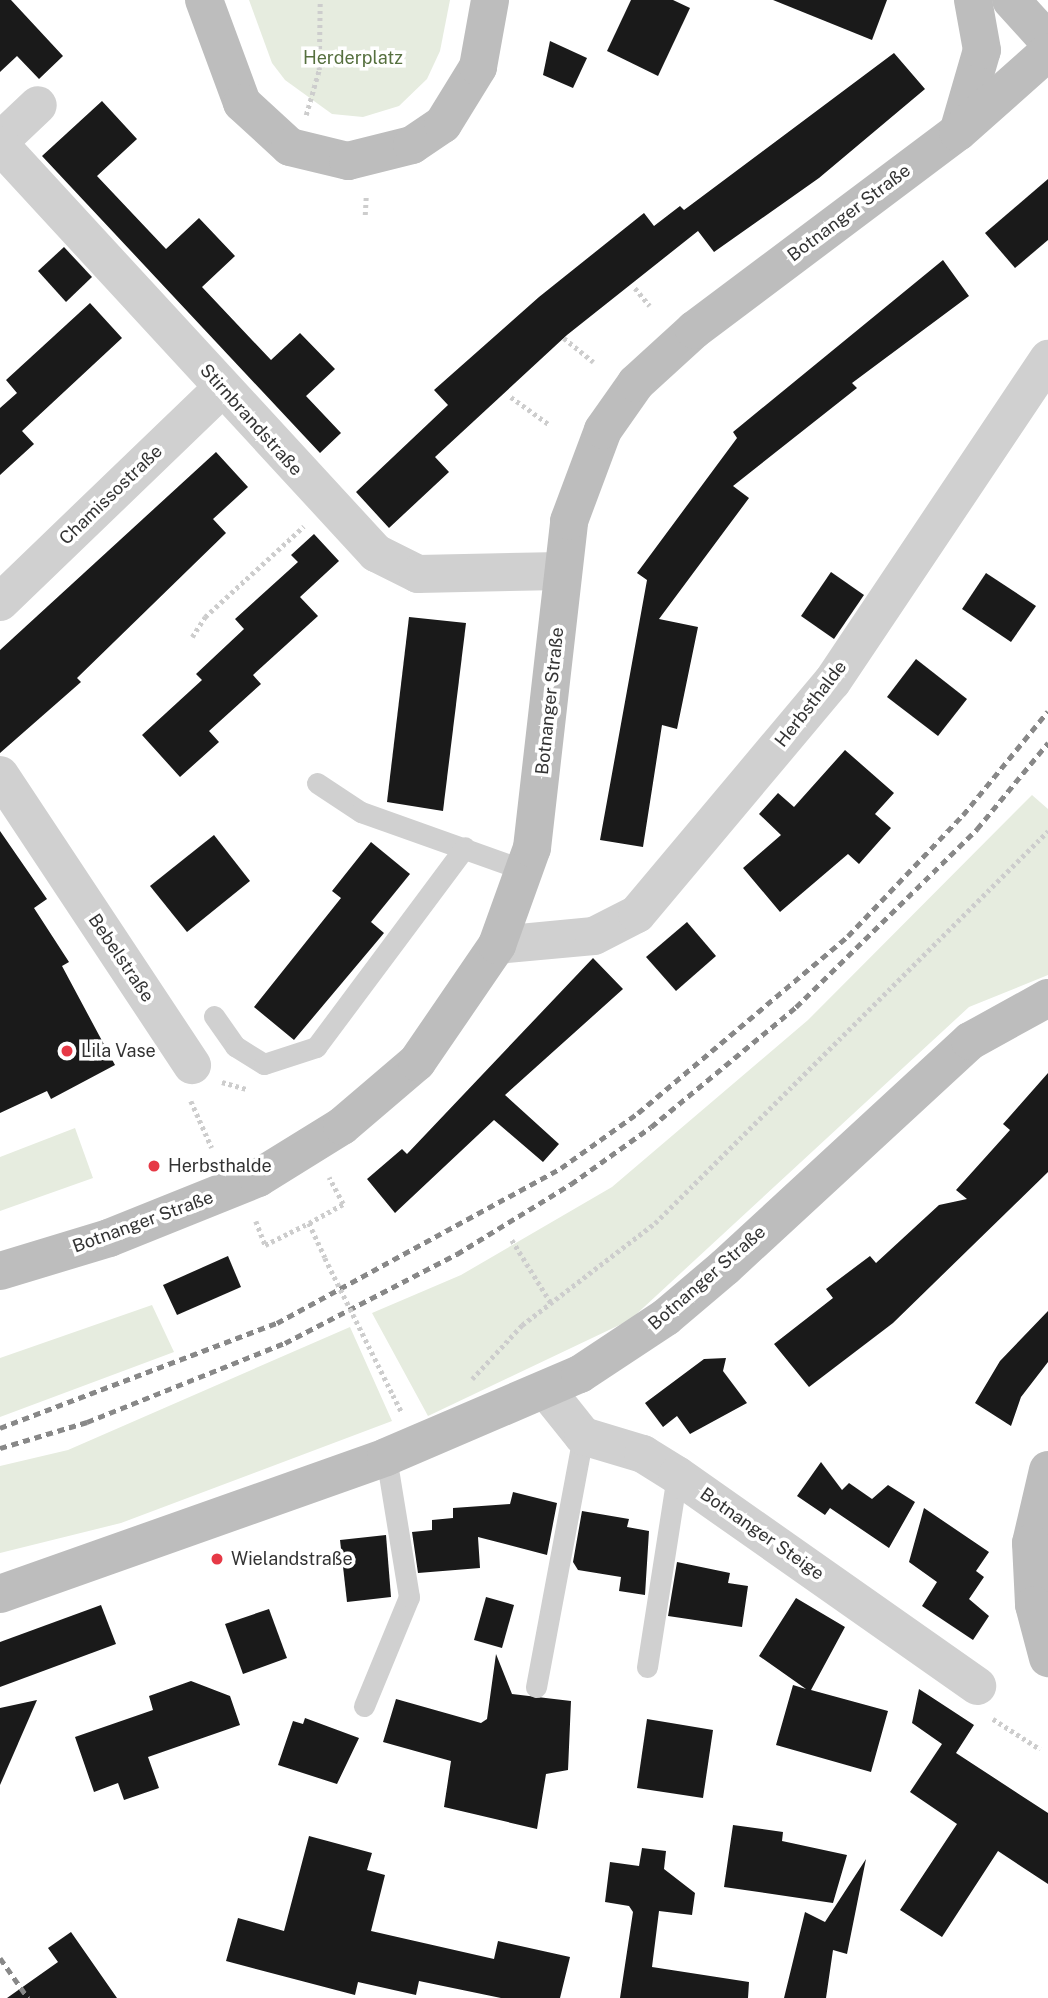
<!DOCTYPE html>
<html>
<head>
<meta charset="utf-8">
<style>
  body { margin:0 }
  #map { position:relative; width:1048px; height:1998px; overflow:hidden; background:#fff; font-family:"Public Sans",sans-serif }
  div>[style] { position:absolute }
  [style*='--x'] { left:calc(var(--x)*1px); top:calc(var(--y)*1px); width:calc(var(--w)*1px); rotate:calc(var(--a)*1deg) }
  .green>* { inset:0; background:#e6ecdf }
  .building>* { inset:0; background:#1a1a1a }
  .path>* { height:4.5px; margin-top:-2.25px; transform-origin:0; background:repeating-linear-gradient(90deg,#cdcdcd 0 3.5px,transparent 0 7px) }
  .lane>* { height:21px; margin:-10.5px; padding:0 10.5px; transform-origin:10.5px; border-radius:10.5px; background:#d0d0d0 }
  .street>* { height:38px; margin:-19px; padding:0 19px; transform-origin:19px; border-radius:19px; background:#d0d0d0 }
  .secondary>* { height:38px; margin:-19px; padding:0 19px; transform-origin:19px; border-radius:19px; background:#bdbdbd }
  .rail>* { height:5px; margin-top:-2.5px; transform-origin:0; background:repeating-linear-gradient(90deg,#888 0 7px,transparent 0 12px) }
  .path-bridge>* { height:4.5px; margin-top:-2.25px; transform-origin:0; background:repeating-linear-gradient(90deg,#cdcdcd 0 3.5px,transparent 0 7px) }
  .dots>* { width:19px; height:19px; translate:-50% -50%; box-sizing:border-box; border:4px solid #fff; border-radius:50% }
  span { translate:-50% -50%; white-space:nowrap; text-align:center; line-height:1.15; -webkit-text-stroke:7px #fff; paint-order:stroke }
  .park-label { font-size:18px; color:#56703f }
  .street-label { font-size:18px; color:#333 }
  .poi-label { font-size:18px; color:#333 }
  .left { translate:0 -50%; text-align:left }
</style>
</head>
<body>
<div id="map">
  <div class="green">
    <div style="clip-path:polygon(249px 0,450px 0,440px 51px,427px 79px,399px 106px,363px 117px,332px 114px,285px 80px,272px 63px)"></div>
    <div style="clip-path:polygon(1032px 795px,1048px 809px,1048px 975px,969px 1007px,630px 1320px,428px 1416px,372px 1313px,461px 1275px,612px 1187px,808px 1020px)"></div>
    <div style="clip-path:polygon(75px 1128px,93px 1178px,0 1211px,0 1157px)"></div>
    <div style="clip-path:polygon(152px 1305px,174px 1352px,0 1417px,0 1358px)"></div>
    <div style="clip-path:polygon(350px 1327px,392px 1421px,121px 1523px,0 1553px,0 1466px,68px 1450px)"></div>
  </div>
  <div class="building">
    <div style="clip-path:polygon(0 0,11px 0,63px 56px,39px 79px,17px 56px,0 72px)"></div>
    <div style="clip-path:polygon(631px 0,673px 0,690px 8px,658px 76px,607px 51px)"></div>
    <div style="clip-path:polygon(773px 0,887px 0,872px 40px)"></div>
    <div style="clip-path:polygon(550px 41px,587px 58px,573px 88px,543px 75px)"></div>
    <div style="clip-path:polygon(894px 53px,925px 89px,819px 178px,714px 252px,698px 231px,567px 335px,435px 457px,449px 472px,389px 528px,356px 492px,448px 405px,434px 390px,539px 297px,644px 213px,654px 226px,680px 206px,684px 210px)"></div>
    <div style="clip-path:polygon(102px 101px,137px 139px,97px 176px,166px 249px,199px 218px,235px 256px,202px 287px,271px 360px,300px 333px,335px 369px,306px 396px,341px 433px,320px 453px,42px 156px)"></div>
    <div style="clip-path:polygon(1048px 179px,1048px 240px,1015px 268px,985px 233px)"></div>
    <div style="clip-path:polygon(64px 247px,92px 277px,66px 302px,38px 271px)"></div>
    <div style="clip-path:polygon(943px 260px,969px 296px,852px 383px,857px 388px,733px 486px,749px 498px,659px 619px,698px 627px,677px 729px,662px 725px,643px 847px,600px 840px,647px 580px,637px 573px,737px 438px,733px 432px)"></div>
    <div style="clip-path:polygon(90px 303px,122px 338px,22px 431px,34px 444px,0 475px,0 408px,17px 393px,6px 380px)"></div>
    <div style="clip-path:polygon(216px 452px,248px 487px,213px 519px,226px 533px,77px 678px,81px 682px,0 753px,0 650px)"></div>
    <div style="clip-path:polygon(314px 534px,339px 561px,300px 597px,318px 616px,253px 675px,261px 684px,209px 731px,219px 742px,180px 777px,142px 735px,202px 680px,196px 674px,244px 629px,235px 619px,298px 562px,291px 555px)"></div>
    <div style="clip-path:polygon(831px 572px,864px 595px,834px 639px,801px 616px)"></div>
    <div style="clip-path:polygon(986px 573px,1036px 606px,1011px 642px,962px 609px)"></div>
    <div style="clip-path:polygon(409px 617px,466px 623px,443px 811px,387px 802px)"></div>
    <div style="clip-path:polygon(916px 659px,967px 699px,938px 736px,887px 697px)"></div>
    <div style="clip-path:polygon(845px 750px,894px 793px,875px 814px,891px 828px,859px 864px,848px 854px,780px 912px,743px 868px,781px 835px,759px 814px,778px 793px,794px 807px)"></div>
    <div style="clip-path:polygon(0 831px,47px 899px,34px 908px,69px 962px,62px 966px,115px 1065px,51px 1099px,47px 1091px,0 1113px)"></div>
    <div style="clip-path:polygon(214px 835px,250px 881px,187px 932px,150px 886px)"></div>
    <div style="clip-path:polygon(371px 842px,410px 874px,371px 922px,384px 933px,294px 1040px,254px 1007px,341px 898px,332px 891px)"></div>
    <div style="clip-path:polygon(687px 922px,716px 956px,676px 991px,646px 957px)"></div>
    <div style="clip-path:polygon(593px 958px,623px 989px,505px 1095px,559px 1144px,543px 1162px,494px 1120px,395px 1213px,367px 1179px,402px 1149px,407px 1154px)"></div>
    <div style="clip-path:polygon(1048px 1073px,1048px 1172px,893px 1323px,809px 1387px,774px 1344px,833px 1298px,826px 1289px,870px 1256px,876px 1263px,939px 1205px,967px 1199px,956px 1190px,1010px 1130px,1003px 1124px)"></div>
    <div style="clip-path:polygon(228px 1256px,241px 1287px,177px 1315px,163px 1285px)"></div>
    <div style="clip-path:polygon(1048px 1311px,1048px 1362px,1021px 1397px,1011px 1426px,975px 1403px,1000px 1361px)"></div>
    <div style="clip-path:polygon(726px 1358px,723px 1371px,747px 1403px,690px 1434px,677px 1416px,663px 1427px,645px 1403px,704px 1359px)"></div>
    <div style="clip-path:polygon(821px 1462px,842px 1490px,849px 1483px,872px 1499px,888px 1485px,915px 1502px,889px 1548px,830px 1508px,825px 1515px,797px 1496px)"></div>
    <div style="clip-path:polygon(513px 1492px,557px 1503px,547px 1555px,478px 1537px,480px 1568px,418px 1573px,412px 1532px,432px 1530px,432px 1520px,453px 1518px,453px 1508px,510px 1504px)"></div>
    <div style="clip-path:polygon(924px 1508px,989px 1552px,976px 1571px,984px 1577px,969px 1599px,989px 1616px,973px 1640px,922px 1606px,937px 1582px,909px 1562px)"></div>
    <div style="clip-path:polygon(582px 1511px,629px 1519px,627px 1527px,649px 1531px,645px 1595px,619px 1591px,621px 1577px,578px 1570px,573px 1562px)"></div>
    <div style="clip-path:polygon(386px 1535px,391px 1597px,347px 1602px,340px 1540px)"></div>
    <div style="clip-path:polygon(677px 1562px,730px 1573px,728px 1583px,748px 1586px,742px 1627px,668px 1616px)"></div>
    <div style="clip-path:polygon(486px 1597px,514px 1605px,502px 1648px,474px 1640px)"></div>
    <div style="clip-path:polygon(796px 1598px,845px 1627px,811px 1690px,888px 1711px,871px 1772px,776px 1745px,793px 1685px,806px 1689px,759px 1656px)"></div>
    <div style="clip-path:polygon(101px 1605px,116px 1644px,0 1687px,0 1642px)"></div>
    <div style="clip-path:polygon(269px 1609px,287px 1658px,243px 1674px,225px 1624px)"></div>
    <div style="clip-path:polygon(496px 1654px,512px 1694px,571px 1701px,568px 1770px,546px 1774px,537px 1829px,444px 1807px,451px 1761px,383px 1742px,396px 1699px,481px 1723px,487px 1719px)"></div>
    <div style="clip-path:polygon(191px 1681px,230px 1696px,240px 1725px,148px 1757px,159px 1788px,124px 1800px,118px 1783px,94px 1792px,75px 1737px,153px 1710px,149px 1696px)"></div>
    <div style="clip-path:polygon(919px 1689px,974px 1725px,956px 1753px,1048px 1813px,1048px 1884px,998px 1851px,942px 1937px,900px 1910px,957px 1824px,910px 1792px,942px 1744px,912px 1723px)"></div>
    <div style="clip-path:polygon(37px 1700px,0 1785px,0 1708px)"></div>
    <div style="clip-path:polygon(305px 1718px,359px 1738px,337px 1784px,278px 1765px,293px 1721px,303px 1724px)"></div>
    <div style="clip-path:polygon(647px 1719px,713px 1730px,703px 1798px,637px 1788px)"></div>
    <div style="clip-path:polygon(733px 1825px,783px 1832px,782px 1841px,847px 1855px,833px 1903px,724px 1887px)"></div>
    <div style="clip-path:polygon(309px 1836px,372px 1853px,367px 1870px,385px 1875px,371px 1931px,494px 1959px,498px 1941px,570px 1957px,560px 1998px,501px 1998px,419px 1981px,416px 1995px,358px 1982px,355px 1995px,226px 1961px,238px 1918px,284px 1931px)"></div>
    <div style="clip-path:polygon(642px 1848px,666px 1851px,664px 1869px,695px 1893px,692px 1915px,659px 1911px,652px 1967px,749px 1982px,748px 1998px,620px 1998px,633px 1912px,629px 1906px,605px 1902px,610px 1862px,639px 1866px)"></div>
    <div style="clip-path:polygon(866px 1859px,847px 1954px,833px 1950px,826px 1998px,784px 1998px,805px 1912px,825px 1922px)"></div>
    <div style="clip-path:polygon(71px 1932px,117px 1998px,7px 1998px,58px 1962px,48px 1948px)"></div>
  </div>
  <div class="path">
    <div style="--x:306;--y:115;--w:47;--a:-73.9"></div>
    <div style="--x:319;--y:70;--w:70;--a:-89.2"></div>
    <div style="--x:365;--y:215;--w:20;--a:-87"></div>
    <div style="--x:635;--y:288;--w:23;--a:50"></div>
    <div style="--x:564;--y:338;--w:38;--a:39"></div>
    <div style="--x:511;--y:397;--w:48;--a:35.7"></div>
    <div style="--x:192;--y:637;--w:24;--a:-57"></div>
    <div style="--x:205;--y:617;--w:134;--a:-42.6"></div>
    <div style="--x:222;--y:1082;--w:26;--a:16"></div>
    <div style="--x:191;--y:1101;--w:51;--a:65.9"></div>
    <div style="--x:256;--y:1221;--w:26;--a:69"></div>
    <div style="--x:265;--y:1245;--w:49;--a:-26.6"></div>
    <div style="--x:309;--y:1223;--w:38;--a:65"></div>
    <div style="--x:309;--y:1223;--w:39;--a:-29"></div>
    <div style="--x:343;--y:1204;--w:30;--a:-118"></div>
    <div style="--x:512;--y:1240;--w:74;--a:58.2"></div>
    <div style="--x:472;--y:1379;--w:74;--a:-47.2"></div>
    <div style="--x:522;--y:1325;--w:168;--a:-37.5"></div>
    <div style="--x:655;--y:1223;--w:555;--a:-44.93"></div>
    <div style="--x:393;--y:1395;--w:20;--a:63"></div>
    <div style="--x:993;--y:1719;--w:56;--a:32.6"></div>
  </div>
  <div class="lane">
    <div style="--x:317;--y:783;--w:53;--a:33.4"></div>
    <div style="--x:361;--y:812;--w:173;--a:19.6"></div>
    <div style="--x:214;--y:1016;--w:37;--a:55"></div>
    <div style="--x:235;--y:1046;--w:34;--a:32"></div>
    <div style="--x:264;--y:1064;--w:55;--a:-18.1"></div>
    <div style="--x:316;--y:1047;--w:249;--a:-53.3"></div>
    <div style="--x:647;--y:1667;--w:194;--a:-81.1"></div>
    <div style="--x:536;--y:1687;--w:255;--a:-79.4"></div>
    <div style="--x:364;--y:1706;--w:118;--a:-67.6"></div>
    <div style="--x:409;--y:1597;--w:142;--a:-99.3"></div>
  </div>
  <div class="street">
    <div style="--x:0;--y:141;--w:52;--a:-43.5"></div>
    <div style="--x:0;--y:145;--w:555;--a:47.34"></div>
    <div style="--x:376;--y:553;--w:47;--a:26.6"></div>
    <div style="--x:418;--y:574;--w:143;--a:-1.2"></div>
    <div style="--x:0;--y:602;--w:308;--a:-43.9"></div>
    <div style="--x:0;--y:775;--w:348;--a:56.5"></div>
    <div style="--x:497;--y:945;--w:97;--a:-5.3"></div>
    <div style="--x:594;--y:936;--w:48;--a:-27.1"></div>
    <div style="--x:637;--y:914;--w:303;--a:-50"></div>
    <div style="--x:832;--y:682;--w:389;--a:-56.2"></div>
    <div style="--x:547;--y:1391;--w:58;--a:51.3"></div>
    <div style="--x:583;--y:1436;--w:63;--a:16.7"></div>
    <div style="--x:643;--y:1454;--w:40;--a:32"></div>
    <div style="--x:677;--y:1475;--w:367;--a:35.1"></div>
  </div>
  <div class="secondary">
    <div style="--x:204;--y:0;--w:110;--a:69.7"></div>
    <div style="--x:242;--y:103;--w:65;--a:42.5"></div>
    <div style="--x:290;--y:147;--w:60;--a:13.6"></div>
    <div style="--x:348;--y:161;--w:66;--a:-14"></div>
    <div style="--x:412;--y:145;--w:37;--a:-34"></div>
    <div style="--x:443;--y:124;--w:67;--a:-58.4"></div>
    <div style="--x:478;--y:67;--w:68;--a:-79.8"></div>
    <div style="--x:1011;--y:0;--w:55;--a:47.9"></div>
    <div style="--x:959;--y:129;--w:82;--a:-73.8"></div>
    <div style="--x:982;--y:50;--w:51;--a:-100.2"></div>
    <div style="--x:0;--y:1271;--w:114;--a:-16.8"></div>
    <div style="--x:109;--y:1238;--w:161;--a:-21.9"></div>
    <div style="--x:258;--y:1178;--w:99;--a:-31.8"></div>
    <div style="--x:342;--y:1126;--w:99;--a:-40.5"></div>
    <div style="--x:417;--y:1062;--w:142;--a:-55.6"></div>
    <div style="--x:497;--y:945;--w:103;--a:-70.2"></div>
    <div style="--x:532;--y:848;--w:329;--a:-83.5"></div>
    <div style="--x:569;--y:521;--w:97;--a:-69.5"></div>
    <div style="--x:603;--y:430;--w:57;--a:-54.9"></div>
    <div style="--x:636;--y:383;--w:79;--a:-42.4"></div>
    <div style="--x:694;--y:330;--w:330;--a:-36.9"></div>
    <div style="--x:958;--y:132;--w:120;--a:-41.6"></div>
    <div style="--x:1048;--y:1470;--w:75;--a:103.1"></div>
    <div style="--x:1031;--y:1543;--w:62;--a:87.2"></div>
    <div style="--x:1034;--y:1605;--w:55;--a:75.2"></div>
    <div style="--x:0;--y:1594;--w:410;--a:-19.5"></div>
    <div style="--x:386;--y:1457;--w:211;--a:-23.2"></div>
    <div style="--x:580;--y:1374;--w:103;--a:-33.5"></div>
    <div style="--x:666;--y:1317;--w:77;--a:-40.3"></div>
    <div style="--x:725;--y:1267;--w:333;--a:-42.7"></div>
    <div style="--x:970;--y:1041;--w:89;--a:-28.9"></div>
  </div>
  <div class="rail">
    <div style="--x:0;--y:1428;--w:296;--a:-20.8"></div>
    <div style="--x:277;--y:1323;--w:324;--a:-28.6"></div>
    <div style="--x:561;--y:1168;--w:95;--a:-35.5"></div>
    <div style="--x:638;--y:1113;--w:275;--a:-40.1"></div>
    <div style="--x:848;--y:936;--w:167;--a:-46.5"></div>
    <div style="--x:963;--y:815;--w:134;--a:-50.7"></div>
    <div style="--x:0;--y:1448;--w:91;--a:-16.6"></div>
    <div style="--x:87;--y:1422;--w:213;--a:-21.8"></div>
    <div style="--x:285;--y:1343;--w:194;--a:-27.4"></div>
    <div style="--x:457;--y:1254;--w:134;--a:-31.6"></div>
    <div style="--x:571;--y:1184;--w:98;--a:-35.5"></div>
    <div style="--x:651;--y:1127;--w:188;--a:-39.6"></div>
    <div style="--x:796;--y:1007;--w:254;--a:-44.5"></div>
    <div style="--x:977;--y:829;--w:112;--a:-50.5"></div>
    <div style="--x:0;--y:1958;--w:49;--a:55"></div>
  </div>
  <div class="path-bridge">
    <div style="--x:325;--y:1258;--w:153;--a:63.6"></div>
  </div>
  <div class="dots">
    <div style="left:67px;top:1051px;background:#e63946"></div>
    <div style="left:154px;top:1166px;background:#e63946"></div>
    <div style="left:217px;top:1559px;background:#e63946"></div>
  </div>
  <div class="park-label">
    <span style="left:353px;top:58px">Herderplatz</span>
  </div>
  <div class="street-label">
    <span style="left:849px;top:213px;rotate:-37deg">Botnanger Straße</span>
    <span style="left:251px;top:420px;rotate:48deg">Stirnbrandstraße</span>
    <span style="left:111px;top:495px;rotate:-44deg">Chamissostraße</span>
    <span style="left:550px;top:701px;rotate:-84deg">Botnanger Straße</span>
    <span style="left:811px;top:704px;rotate:-52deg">Herbsthalde</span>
    <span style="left:121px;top:958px;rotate:56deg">Bebelstraße</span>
    <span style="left:143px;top:1222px;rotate:-20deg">Botnanger Straße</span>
    <span style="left:707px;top:1278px;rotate:-41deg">Botnanger Straße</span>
    <span style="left:762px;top:1534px;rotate:35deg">Botnanger Steige</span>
  </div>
  <div class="poi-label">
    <span class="left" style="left:81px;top:1051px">Lila Vase</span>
    <span class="left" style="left:168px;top:1166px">Herbsthalde</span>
    <span class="left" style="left:231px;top:1559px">Wielandstraße</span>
  </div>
</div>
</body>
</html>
